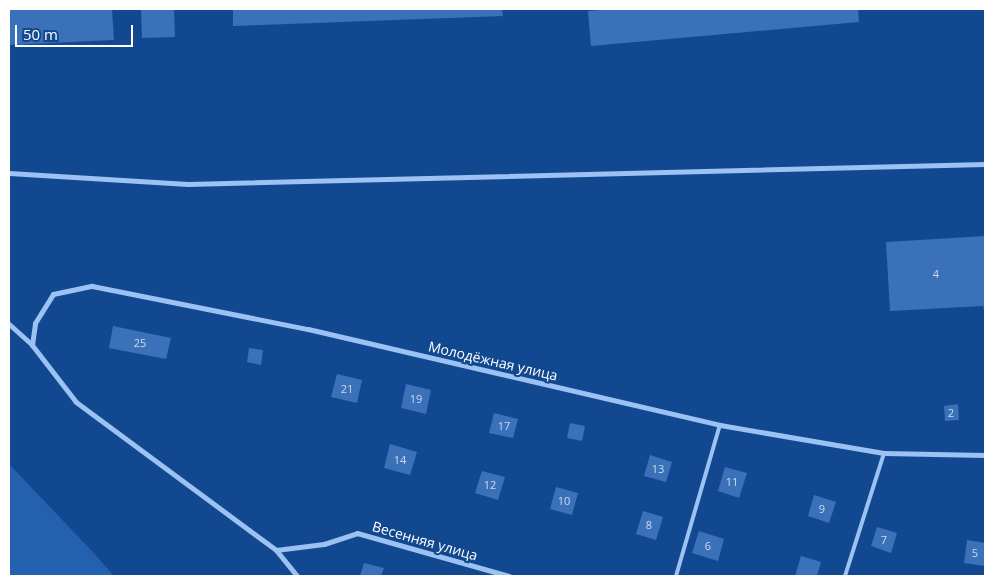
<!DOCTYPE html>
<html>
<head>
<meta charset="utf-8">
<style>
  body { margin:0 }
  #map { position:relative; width:994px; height:585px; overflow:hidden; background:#12488f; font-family:"Open Sans",sans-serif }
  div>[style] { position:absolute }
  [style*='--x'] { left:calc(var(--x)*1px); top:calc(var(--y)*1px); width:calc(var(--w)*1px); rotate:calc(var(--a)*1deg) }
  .green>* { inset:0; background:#2361ae }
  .building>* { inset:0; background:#3a71b8 }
  .lane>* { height:4px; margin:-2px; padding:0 2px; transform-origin:2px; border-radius:2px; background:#9bc2f2 }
  .street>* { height:5px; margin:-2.5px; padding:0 2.5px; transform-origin:2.5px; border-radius:2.5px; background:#9bc2f2 }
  span { translate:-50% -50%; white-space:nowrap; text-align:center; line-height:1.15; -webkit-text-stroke:4px #12488f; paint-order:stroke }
  .number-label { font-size:11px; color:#cedced }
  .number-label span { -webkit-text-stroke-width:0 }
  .street-label { font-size:14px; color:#fff }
  .frame { position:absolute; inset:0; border:10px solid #fff; pointer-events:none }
  .scale { position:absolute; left:15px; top:25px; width:118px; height:22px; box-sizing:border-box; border:2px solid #fff; border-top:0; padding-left:6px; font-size:15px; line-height:18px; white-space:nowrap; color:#fff; -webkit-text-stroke:4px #12488f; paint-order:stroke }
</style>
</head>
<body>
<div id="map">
  <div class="green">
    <div style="clip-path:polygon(9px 464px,91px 550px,114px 576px,9px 576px)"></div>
  </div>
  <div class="building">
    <div style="clip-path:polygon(9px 9px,112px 9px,114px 40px,9px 45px)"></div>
    <div style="clip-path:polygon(141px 9px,174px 9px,175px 37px,142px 38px)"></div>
    <div style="clip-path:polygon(233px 9px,502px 9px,503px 16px,233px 26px)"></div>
    <div style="clip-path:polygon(612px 9px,858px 9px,859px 22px,591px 46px,588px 11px)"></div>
    <div style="clip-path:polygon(985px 236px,985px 314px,983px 306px,890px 311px,886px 242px)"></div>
    <div style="clip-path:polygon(113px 326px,171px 338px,166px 359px,109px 348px)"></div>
    <div style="clip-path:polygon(249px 348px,263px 350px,261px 365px,247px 362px)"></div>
    <div style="clip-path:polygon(337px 374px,362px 380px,357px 403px,331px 397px)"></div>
    <div style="clip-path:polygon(406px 384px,431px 390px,426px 414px,401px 408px)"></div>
    <div style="clip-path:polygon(958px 404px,959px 420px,945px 421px,944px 406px)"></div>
    <div style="clip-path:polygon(494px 413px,518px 419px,513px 438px,489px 433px)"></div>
    <div style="clip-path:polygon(570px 423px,585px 426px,582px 441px,567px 438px)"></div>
    <div style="clip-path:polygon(390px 444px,417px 452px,410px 475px,384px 468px)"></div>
    <div style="clip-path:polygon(650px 455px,672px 462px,666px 482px,644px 476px)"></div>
    <div style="clip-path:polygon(725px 467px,747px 473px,739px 498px,718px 491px)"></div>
    <div style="clip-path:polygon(482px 471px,505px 477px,498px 500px,475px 493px)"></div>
    <div style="clip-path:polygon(556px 487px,578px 493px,572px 515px,550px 509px)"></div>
    <div style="clip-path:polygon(814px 495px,836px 502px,829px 523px,808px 516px)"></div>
    <div style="clip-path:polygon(643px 511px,663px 517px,656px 540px,636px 534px)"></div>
    <div style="clip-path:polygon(877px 527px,897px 533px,891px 553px,871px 546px)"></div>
    <div style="clip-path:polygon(699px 531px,724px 539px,718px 561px,692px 553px)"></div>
    <div style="clip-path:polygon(967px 540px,985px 543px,985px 566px,964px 563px)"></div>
    <div style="clip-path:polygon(801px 556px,821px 562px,817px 576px,795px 576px)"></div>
    <div style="clip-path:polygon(364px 563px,384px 568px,381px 576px,360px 576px)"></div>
  </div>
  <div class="lane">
    <div style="--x:676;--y:576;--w:157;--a:-73.8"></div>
    <div style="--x:845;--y:576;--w:129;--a:-72.4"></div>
  </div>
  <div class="street">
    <div style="--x:9;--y:173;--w:179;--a:3.5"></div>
    <div style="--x:188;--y:184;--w:797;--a:-1.44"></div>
    <div style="--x:9;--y:324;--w:31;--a:42"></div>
    <div style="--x:32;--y:345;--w:72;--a:52.3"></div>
    <div style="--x:76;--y:402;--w:249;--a:36.5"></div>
    <div style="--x:276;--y:550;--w:33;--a:51"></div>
    <div style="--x:32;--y:345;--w:22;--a:-82"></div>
    <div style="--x:35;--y:323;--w:34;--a:-58"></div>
    <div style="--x:53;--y:294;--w:40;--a:-12"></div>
    <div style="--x:92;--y:286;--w:220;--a:11.3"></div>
    <div style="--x:308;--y:329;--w:423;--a:13.1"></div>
    <div style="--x:720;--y:425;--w:166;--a:9.7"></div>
    <div style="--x:884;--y:453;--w:101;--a:1.1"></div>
    <div style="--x:276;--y:550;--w:48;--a:-7.1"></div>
    <div style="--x:324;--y:544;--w:35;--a:-18"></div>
    <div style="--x:357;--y:533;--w:158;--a:15.8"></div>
  </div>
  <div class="number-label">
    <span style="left:936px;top:274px">4</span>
    <span style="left:140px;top:343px">25</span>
    <span style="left:347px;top:389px">21</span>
    <span style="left:416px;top:399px">19</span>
    <span style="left:951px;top:413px">2</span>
    <span style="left:504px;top:426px">17</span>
    <span style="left:400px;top:460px">14</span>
    <span style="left:658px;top:469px">13</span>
    <span style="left:732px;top:482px">11</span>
    <span style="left:490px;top:485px">12</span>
    <span style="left:564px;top:501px">10</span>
    <span style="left:822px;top:509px">9</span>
    <span style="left:649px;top:525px">8</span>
    <span style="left:884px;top:540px">7</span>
    <span style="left:708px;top:546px">6</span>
    <span style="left:975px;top:553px">5</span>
  </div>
  <div class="street-label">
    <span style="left:493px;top:361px;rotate:13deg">Молодёжная улица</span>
    <span style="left:425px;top:541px;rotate:16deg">Весенняя улица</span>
  </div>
  <div class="frame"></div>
  <div class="scale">50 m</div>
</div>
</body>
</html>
